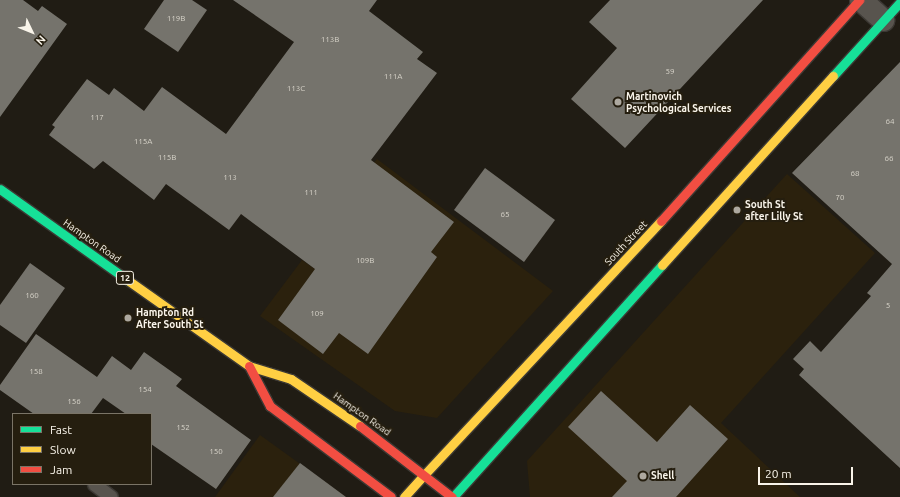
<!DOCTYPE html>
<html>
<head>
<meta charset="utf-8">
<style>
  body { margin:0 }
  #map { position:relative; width:900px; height:497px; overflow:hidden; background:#201c14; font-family:Ubuntu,sans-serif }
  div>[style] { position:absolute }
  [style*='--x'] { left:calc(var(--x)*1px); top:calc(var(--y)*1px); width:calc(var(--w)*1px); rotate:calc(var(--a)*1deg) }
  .built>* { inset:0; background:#2b210d }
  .building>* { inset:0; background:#75736c }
  .roads { filter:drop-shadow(1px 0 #3c3934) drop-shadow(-1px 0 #3c3934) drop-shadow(0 1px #3c3934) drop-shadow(0 -1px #3c3934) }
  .lane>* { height:13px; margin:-6.5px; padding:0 6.5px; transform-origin:6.5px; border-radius:6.5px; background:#58544e }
  .street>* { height:22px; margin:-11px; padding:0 11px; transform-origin:11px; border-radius:11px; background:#58544e }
  .fast>* { height:9px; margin:-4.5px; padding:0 4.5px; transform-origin:4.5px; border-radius:4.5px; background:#16e098 }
  .slow>* { height:9px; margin:-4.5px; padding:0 4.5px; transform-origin:4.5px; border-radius:4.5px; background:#ffcf43 }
  .jam>* { height:9px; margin:-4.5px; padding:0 4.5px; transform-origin:4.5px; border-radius:4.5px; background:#f24e42 }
  .dots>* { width:11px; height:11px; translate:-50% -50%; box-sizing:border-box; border:2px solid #251e0f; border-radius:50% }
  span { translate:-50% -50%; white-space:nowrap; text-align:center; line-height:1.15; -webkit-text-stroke:4px #251e0f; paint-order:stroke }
  .number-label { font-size:8px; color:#d8d4ca }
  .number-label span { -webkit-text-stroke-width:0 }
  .shield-label span { padding:1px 3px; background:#251e0f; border:1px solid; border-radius:3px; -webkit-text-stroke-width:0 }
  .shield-label { font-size:9px; color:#f9f4ea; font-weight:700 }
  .poi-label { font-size:10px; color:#f9f4ea; font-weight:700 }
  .left { translate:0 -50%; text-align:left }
  .street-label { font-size:10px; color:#f9f4ea }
  .legend { position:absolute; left:12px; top:413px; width:140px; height:72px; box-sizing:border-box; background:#251e0f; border:1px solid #7a7467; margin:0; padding:5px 7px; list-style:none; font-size:12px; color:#f9f4ea }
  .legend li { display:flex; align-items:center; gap:8px; height:20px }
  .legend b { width:20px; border:1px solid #7a7467 }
  .north { position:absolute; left:12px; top:12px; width:40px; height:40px; -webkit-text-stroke:3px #251e0f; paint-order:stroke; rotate:133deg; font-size:11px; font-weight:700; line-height:16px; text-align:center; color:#f9f4ea }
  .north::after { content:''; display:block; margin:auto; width:14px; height:18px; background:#f9f4ea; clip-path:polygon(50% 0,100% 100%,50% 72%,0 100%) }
  .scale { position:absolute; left:758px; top:467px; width:95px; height:18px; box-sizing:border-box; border:2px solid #f9f4ea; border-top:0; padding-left:5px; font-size:12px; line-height:14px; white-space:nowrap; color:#f9f4ea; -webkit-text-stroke:3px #251e0f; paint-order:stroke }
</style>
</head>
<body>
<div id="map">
  <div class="built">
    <div style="clip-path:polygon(377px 159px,553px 291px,437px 418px,395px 411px,260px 316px,302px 260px,364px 303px,340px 208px)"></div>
    <div style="clip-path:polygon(787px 174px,875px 253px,721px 423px,800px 497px,530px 497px,527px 461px)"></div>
    <div style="clip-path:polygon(260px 435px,346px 497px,215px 497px)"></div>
  </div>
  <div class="building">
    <div style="clip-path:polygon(0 0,23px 0,38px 11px,42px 6px,67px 24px,0 117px)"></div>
    <div style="clip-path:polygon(164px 0,192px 0,207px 10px,178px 52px,144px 29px)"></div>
    <div style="clip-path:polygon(233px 0,377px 0,369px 11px,423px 52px,417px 59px,437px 73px,371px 160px,454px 222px,431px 252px,437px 257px,368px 354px,339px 333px,323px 354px,278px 320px,315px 269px,241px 214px,229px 230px,166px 184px,154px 200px,103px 161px,94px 169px,49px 135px,55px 127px,52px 125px,87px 79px,109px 95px,114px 88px,144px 111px,162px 87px,226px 134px,294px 42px)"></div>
    <div style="clip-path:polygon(610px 0,763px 0,625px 148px,571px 99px,617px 48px,589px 22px)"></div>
    <div style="clip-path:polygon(900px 62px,900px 468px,799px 375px,804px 369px,793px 359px,810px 341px,821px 352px,871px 296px,867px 293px,892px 264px,792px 173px)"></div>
    <div style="clip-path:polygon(485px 168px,555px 220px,524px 262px,454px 210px)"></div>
    <div style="clip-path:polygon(30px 263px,65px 288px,26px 343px,0 325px,0 305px)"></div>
    <div style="clip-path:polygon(36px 334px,97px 377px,112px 356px,131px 370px,144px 352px,182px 379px,176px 386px,251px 440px,216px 489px,151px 444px,151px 414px,126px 414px,103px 398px,91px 414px,34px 414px,0 390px,0 385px)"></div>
    <div style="clip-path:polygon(601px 391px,657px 442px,690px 405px,728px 439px,676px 497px,612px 497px,627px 481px,568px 427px)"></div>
    <div style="clip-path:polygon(300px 463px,346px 497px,273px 497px)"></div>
  </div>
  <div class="roads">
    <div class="lane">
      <div style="--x:94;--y:484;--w:21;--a:37"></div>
    </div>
    <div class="street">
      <div style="--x:861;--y:0;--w:30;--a:42"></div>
    </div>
    <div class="fast">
      <div style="--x:833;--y:76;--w:100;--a:-47.8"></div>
      <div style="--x:0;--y:189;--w:158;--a:35.5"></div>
      <div style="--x:453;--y:497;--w:312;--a:-48"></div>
    </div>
    <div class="slow">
      <div style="--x:662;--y:265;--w:255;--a:-47.9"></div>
      <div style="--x:129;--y:281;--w:147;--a:35.3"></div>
      <div style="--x:249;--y:366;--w:44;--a:17.2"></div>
      <div style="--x:291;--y:379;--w:83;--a:34.3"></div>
      <div style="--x:424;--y:475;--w:347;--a:-47"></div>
      <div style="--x:404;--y:497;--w:30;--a:-48"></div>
    </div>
    <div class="jam">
      <div style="--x:661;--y:221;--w:297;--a:-48.1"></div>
      <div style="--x:249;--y:366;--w:45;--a:62.3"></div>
      <div style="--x:270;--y:406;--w:151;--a:36.9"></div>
      <div style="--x:360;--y:426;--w:116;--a:37.7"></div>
    </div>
  </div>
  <div class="dots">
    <div style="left:618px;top:102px;background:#ada89f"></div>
    <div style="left:737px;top:210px;background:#ada89f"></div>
    <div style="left:128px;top:318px;background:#ada89f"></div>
    <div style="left:643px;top:476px;background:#ada89f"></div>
  </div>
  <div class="number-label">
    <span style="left:176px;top:19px">119B</span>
    <span style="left:330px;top:40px">113B</span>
    <span style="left:670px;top:72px">59</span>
    <span style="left:393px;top:77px">111A</span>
    <span style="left:296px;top:89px">113C</span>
    <span style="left:97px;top:118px">117</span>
    <span style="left:890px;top:122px">64</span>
    <span style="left:143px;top:142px">115A</span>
    <span style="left:167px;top:158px">115B</span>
    <span style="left:889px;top:159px">66</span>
    <span style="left:855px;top:174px">68</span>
    <span style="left:230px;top:178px">113</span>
    <span style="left:311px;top:193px">111</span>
    <span style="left:840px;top:198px">70</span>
    <span style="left:505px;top:215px">65</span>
    <span style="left:365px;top:261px">109B</span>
    <span style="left:32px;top:296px">160</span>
    <span style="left:888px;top:306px">5</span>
    <span style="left:317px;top:314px">109</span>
    <span style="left:36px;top:372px">158</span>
    <span style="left:145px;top:390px">154</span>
    <span style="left:74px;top:402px">156</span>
    <span style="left:183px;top:428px">152</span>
    <span style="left:216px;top:452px">150</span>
  </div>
  <div class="shield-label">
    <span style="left:125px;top:278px">12</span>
  </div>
  <div class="poi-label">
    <span class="left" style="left:626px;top:102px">Martinovich<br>Psychological Services</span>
    <span class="left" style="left:745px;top:210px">South St<br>after Lilly St</span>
    <span class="left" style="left:136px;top:318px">Hampton Rd<br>After South St</span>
    <span class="left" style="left:651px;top:476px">Shell</span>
  </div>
  <div class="street-label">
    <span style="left:92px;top:241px;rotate:35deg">Hampton Road</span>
    <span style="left:626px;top:243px;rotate:-47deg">South Street</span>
    <span style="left:362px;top:414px;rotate:35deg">Hampton Road</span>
  </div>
  <ul class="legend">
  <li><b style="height:5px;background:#16e098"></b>Fast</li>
  <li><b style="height:5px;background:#ffcf43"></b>Slow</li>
  <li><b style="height:5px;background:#f24e42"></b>Jam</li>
  </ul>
  <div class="north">N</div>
  <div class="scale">20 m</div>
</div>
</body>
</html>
